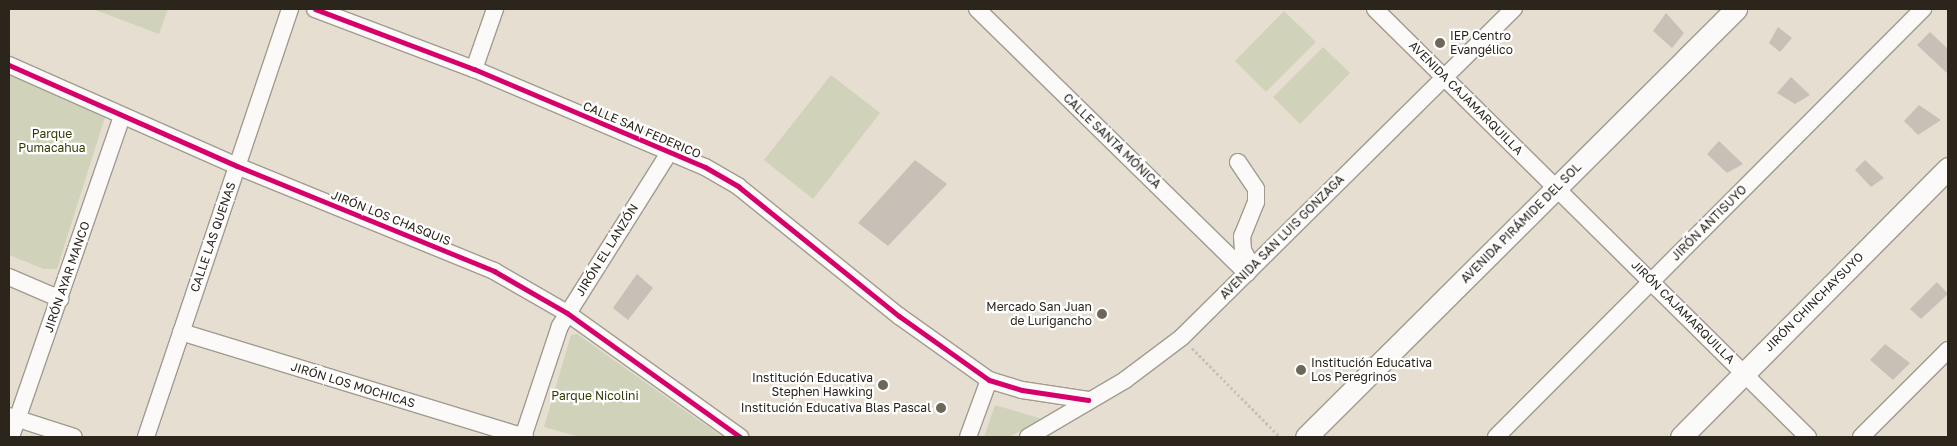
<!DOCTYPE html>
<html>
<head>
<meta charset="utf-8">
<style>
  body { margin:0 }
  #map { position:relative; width:1957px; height:446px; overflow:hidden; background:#e6ded1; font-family:"Golos Text",sans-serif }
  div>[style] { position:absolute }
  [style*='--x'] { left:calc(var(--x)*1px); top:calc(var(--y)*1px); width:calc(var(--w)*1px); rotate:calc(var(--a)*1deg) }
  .green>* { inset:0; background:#d1d2ba }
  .building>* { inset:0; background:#c8c0b7 }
  .path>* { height:3px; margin-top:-1.5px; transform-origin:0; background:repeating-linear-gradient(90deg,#c5c1bd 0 2.5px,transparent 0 5px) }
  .roads { filter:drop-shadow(1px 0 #a19b91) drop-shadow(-1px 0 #a19b91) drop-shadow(0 1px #a19b91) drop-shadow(0 -1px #a19b91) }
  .minor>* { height:16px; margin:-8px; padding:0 8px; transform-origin:8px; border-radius:8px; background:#fbfaf8 }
  .major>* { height:21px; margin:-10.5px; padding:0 10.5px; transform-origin:10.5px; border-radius:10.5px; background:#fbfaf8 }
  .cycleway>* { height:5px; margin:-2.5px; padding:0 2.5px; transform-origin:2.5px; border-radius:2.5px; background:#d6006c }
  .dots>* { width:14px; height:14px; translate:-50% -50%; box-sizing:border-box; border:2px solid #fff; border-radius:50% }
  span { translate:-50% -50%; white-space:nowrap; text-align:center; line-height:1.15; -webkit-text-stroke:4.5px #fff; paint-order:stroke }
  .poi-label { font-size:12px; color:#2b251c }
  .left { translate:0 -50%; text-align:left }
  .right { translate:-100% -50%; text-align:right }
  .street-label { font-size:12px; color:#2b251c }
  .park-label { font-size:12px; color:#323b03 }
  .frame { position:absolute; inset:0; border:10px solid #2b251c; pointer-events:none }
</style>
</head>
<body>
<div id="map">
  <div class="green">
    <div style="clip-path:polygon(93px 9px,168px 9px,159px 34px)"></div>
    <div style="clip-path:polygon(1284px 11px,1316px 42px,1266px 92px,1235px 61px)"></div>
    <div style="clip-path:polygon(1323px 47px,1350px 73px,1300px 124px,1273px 97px)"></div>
    <div style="clip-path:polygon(9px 75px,105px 117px,57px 269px,44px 269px,9px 255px)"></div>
    <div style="clip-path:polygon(831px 75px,880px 113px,813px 199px,764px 160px)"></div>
    <div style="clip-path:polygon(577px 334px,691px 415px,723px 437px,580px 437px,544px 427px,571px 335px)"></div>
    <div style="clip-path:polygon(995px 405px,1042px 419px,1009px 437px,984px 437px)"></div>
  </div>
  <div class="building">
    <div style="clip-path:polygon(1666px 13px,1684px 33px,1672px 48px,1653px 31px)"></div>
    <div style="clip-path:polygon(1778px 27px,1792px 38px,1780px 52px,1769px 43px)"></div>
    <div style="clip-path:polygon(1930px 32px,1948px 49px,1948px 74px,1917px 45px)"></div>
    <div style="clip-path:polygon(1791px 77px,1810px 95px,1795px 104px,1777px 93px)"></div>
    <div style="clip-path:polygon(1919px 105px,1941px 120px,1918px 135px,1904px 121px)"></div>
    <div style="clip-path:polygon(1719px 141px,1743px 164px,1727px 173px,1707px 154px)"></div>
    <div style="clip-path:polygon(915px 160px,947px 184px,888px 246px,858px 223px)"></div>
    <div style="clip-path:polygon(1865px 160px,1884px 178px,1871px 187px,1855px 170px)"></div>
    <div style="clip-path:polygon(637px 274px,653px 288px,628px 320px,613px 308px)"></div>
    <div style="clip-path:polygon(1937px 282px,1948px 294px,1921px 319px,1910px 309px)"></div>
    <div style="clip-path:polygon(1885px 344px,1910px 363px,1893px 380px,1870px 360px)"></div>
  </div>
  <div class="path">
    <div style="--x:1192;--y:348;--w:125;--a:45.3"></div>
  </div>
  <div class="roads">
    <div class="minor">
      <div style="--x:315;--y:9;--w:170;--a:20.7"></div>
      <div style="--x:474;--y:69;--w:251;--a:23"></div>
      <div style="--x:705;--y:167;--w:39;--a:30"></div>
      <div style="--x:739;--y:187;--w:206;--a:38.9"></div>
      <div style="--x:899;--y:316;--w:110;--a:35.4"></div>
      <div style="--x:989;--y:380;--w:34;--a:17"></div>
      <div style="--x:1022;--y:390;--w:67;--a:8.6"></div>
      <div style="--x:977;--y:9;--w:378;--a:44.4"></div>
      <div style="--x:1375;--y:9;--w:609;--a:44.67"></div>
      <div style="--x:9;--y:65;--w:249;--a:23.9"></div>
      <div style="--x:237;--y:166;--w:278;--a:22.2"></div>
      <div style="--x:494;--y:271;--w:84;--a:29.9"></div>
      <div style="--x:567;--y:313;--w:213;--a:35.6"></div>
      <div style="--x:474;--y:69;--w:64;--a:-70.7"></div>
      <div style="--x:1238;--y:162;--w:32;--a:56"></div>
      <div style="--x:1256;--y:189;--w:13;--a:90"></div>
      <div style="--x:1256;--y:202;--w:37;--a:112"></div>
      <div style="--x:1242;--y:236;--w:14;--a:86"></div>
      <div style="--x:1243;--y:250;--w:19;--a:62"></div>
      <div style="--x:9;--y:277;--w:56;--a:23.3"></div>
      <div style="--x:181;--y:332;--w:360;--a:17"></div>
      <div style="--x:9;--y:416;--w:68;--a:17.9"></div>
      <div style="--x:11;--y:437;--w:340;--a:-70.9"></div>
      <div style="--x:146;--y:437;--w:452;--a:-71.4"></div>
      <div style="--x:523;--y:437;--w:117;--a:-71.6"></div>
      <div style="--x:560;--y:326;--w:207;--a:-57.8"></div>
      <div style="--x:968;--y:437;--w:61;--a:-69.8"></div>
      <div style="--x:1028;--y:437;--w:113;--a:-30.4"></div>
      <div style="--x:1125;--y:380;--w:71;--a:-37"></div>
      <div style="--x:1182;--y:337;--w:467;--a:-44.7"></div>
      <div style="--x:1496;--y:437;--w:605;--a:-45.07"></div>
      <div style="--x:1861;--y:437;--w:123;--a:-45"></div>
    </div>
    <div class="major">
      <div style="--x:1306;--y:437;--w:607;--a:-44.87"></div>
      <div style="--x:1681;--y:437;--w:379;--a:-45.2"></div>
    </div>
  </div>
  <div class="cycleway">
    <div style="--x:315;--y:9;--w:170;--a:20.7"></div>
    <div style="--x:474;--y:69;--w:251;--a:23"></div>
    <div style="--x:705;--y:167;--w:39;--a:30"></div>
    <div style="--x:739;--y:187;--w:206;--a:38.9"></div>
    <div style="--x:899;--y:316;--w:110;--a:35.4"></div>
    <div style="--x:989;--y:380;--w:34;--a:17"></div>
    <div style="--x:1022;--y:390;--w:67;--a:8.6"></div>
    <div style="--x:9;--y:65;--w:249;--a:23.9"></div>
    <div style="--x:237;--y:166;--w:278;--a:22.2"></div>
    <div style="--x:494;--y:271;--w:84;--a:29.9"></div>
    <div style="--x:567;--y:313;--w:213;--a:35.6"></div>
  </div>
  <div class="dots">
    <div style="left:1440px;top:43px;background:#6c665b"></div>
    <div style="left:1102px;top:314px;background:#6c665b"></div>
    <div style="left:1301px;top:370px;background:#6c665b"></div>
    <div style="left:883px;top:385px;background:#6c665b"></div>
    <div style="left:941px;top:408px;background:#6c665b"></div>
  </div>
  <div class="poi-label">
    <span class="left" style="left:1450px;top:43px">IEP Centro<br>Evangélico</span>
    <span class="right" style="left:1092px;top:314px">Mercado San Juan<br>de Lurigancho</span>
    <span class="left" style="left:1311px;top:370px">Institución Educativa<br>Los Peregrinos</span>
    <span class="right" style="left:873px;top:385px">Institución Educativa<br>Stephen Hawking</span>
    <span class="right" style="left:931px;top:408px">Institución Educativa Blas Pascal</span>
  </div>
  <div class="street-label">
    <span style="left:1466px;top:98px;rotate:45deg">AVENIDA CAJAMARQUILLA</span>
    <span style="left:642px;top:130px;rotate:23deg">CALLE SAN FEDERICO</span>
    <span style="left:1112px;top:141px;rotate:44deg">CALLE SANTA MÓNICA</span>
    <span style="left:391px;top:218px;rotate:22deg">JIRÓN LOS CHASQUIS</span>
    <span style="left:1521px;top:223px;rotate:-45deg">AVENIDA PIRÁMIDE DEL SOL</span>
    <span style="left:1709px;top:223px;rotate:-45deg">JIRÓN ANTISUYO</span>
    <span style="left:213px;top:237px;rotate:-71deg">CALLE LAS QUENAS</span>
    <span style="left:1282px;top:237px;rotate:-45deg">AVENIDA SAN LUIS GONZAGA</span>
    <span style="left:607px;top:250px;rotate:-58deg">JIRÓN EL LANZÓN</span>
    <span style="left:67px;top:277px;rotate:-71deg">JIRÓN AYAR MANCO</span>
    <span style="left:1814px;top:302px;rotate:-45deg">JIRÓN CHINCHAYSUYO</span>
    <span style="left:1683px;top:312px;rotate:45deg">JIRÓN CAJAMARQUILLA</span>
    <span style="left:353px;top:385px;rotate:17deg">JIRÓN LOS MOCHICAS</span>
  </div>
  <div class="park-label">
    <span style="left:52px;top:141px">Parque<br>Pumacahua</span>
    <span style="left:595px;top:396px">Parque Nicolini</span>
  </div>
  <div class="frame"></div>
</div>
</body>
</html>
